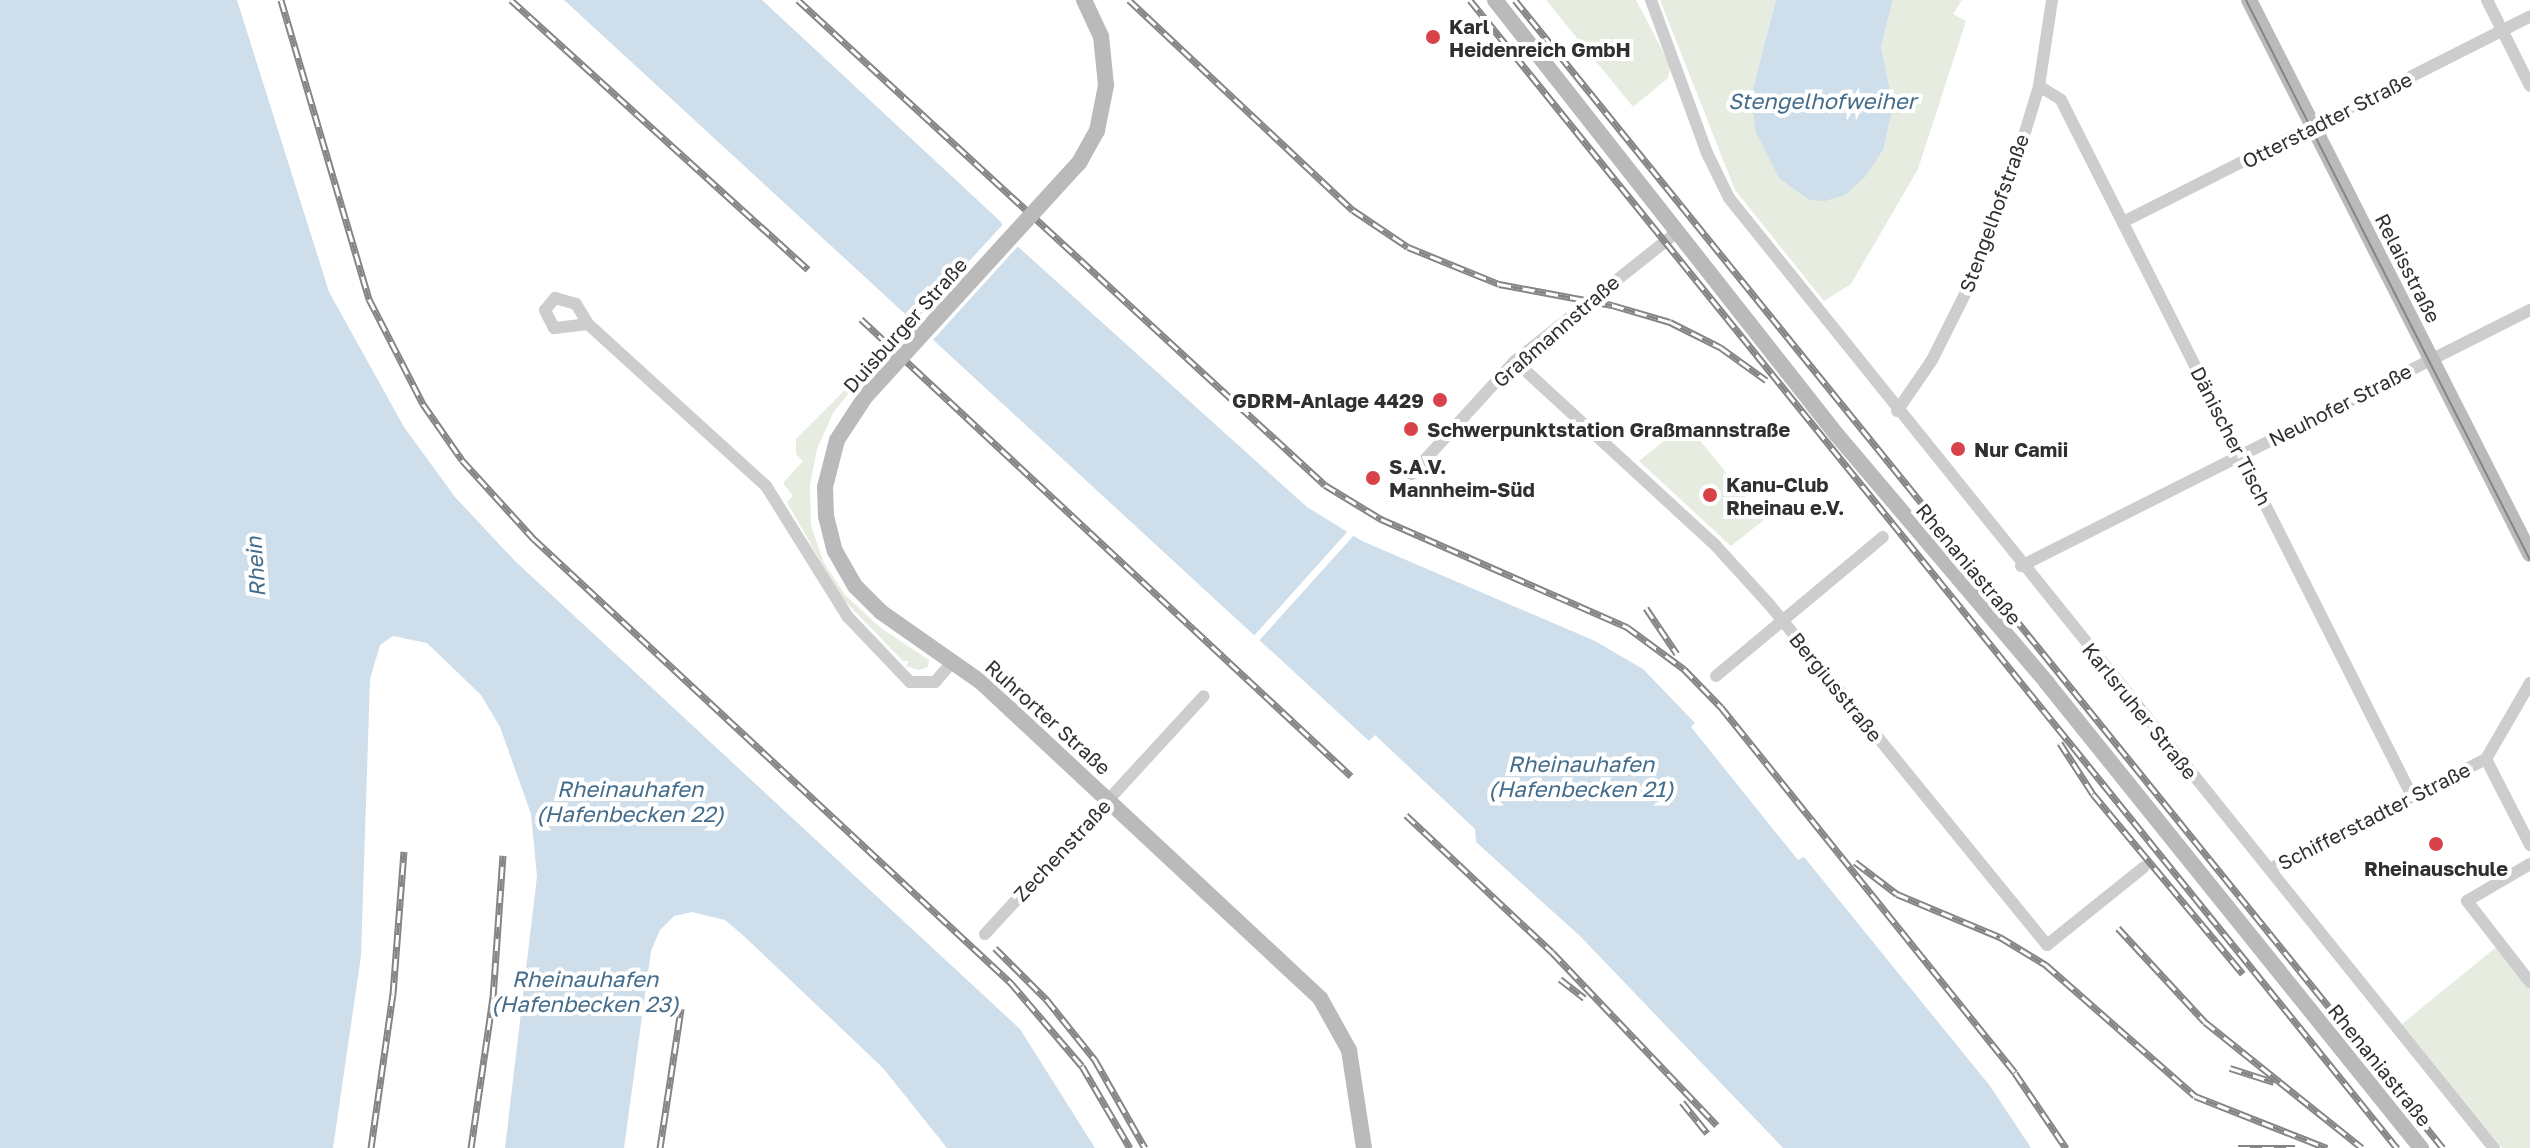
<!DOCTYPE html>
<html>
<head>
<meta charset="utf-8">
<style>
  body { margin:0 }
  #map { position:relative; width:2530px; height:1148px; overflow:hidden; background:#fff; font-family:"Golos Text",sans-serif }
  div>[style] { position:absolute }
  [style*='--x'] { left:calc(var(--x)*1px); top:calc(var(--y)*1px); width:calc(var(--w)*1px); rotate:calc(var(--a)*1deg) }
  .green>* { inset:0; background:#e6ecdf }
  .water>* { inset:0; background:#cedeea }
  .pier>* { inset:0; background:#fff }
  .street>* { height:12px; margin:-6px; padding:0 6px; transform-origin:6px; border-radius:6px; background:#cdcdcd }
  .secondary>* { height:16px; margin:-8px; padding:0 8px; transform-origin:8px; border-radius:8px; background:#bababa }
  .tram>* { height:2px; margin:-1px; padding:0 1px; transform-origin:1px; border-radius:1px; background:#858585 }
  .rail>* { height:7px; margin-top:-3.5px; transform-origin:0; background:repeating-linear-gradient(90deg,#fff 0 12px,#858585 0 24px); box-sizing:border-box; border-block:2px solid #858585 }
  .secondary-bridge>* { height:16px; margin:-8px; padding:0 8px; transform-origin:8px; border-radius:8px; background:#bababa }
  .dots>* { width:22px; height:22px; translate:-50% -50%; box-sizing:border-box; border:4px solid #fff; border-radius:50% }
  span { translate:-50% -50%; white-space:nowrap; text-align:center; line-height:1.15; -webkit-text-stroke:8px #fff; paint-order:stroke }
  .poi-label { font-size:20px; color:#303030; font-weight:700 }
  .left { translate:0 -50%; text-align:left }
  .right { translate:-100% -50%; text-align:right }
  .street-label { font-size:20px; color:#303030 }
  .water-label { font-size:22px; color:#446d8c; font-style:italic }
</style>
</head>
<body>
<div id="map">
  <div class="green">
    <div style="clip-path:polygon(1546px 0,1636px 0,1671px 67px,1667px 79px,1633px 107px)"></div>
    <div style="clip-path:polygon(1660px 0,1776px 0,1751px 96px,1884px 148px,1893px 105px,1881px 46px,1893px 0,1962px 0,1953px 14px,1966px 21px,1918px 169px,1851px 284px,1824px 301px,1735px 190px)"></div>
    <div style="clip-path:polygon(850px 385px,853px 388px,833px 413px,817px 449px,810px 485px,811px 525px,823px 561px,845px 595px,881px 628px,929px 660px,928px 667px,919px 670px,906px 666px,909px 661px,903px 661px,840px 596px,787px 502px,793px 496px,783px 483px,803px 461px,796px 454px,796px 439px)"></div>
    <div style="clip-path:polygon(1686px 423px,1764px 520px,1731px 546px,1639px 461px)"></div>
    <div style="clip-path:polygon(2500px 944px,2530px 984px,2530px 1148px,2502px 1148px,2402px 1024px)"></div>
  </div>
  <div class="water">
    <div style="clip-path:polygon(0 0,237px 0,329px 292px,404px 427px,455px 497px,515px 561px,1020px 1029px,1095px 1148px,947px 1148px,883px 1068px,745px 937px,725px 920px,692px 912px,674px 916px,660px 930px,651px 951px,624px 1148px,505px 1148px,537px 876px,531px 814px,500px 727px,481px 695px,427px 643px,393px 636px,380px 645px,370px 679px,361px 956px,333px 1148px,0 1148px)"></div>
    <div style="clip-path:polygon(564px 0,762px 0,1000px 221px,1015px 244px,1307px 507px,1362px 541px,1595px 641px,1643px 669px,1695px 723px,1691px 727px,1798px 860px,1804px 857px,1990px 1086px,2031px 1148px,1783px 1148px,1580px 936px,1476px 842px,1475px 829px,1375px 735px,1369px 741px)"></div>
    <div style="clip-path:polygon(1776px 0,1893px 0,1881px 46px,1893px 105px,1884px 148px,1865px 177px,1845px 195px,1825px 201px,1809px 200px,1779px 178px,1756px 133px,1751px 96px)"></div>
  </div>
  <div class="pier">
    <div style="clip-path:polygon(1005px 222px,1021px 243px,931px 342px,911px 325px)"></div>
    <div style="clip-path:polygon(1349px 530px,1356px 533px,1257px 643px,1252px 638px)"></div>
  </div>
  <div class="street">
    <div style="--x:1651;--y:0;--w:163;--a:69.9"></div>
    <div style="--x:1707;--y:153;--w:50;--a:63.9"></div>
    <div style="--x:1729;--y:198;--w:1220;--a:51.16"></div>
    <div style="--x:2487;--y:0;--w:96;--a:63.4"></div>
    <div style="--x:2039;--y:86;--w:26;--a:32"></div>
    <div style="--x:2061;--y:100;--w:779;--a:63.24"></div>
    <div style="--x:2123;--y:222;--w:456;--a:-26.8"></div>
    <div style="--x:588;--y:324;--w:34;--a:173"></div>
    <div style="--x:554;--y:328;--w:20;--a:-117"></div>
    <div style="--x:545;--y:310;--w:16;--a:-50"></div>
    <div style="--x:555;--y:298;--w:22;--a:16"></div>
    <div style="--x:576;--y:304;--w:23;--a:59"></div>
    <div style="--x:588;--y:324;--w:241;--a:42.3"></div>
    <div style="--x:766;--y:486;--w:155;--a:58"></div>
    <div style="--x:848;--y:617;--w:90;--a:46.4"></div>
    <div style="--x:910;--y:682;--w:25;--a:0"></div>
    <div style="--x:935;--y:682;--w:28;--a:-49"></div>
    <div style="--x:1515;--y:361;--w:273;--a:42.6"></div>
    <div style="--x:1716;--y:546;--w:79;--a:47.6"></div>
    <div style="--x:1769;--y:604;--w:440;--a:50.8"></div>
    <div style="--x:2047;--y:945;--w:124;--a:-38.8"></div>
    <div style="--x:1897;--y:411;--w:62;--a:-55.5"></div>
    <div style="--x:1932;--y:360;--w:83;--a:-63.4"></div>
    <div style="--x:1969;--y:286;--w:109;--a:-68.4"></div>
    <div style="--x:2009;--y:185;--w:103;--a:-73.1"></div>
    <div style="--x:2039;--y:86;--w:87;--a:-81.4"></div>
    <div style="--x:1412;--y:474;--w:153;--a:-47.7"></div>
    <div style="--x:1515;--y:361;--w:207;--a:-38.5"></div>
    <div style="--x:2021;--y:566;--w:570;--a:-26.7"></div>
    <div style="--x:1716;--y:676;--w:217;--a:-39.8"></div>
    <div style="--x:2486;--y:759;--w:97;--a:62.9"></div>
    <div style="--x:2530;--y:864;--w:73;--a:149.6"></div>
    <div style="--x:2467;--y:901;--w:103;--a:52.1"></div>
    <div style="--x:2270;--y:869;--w:242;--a:-27"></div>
    <div style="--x:2486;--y:759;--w:88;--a:-59.9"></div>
    <div style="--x:985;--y:934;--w:323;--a:-47.4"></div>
  </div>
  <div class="secondary">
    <div style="--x:1084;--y:0;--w:40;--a:65"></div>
    <div style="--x:1101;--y:36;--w:49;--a:84.2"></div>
    <div style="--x:1495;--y:0;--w:553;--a:51.83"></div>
    <div style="--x:1837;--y:435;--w:325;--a:49.7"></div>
    <div style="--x:2047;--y:683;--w:597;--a:51.19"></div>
    <div style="--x:2249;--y:0;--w:621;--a:63.1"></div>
    <div style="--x:837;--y:440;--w:49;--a:104.3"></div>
    <div style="--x:825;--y:487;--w:29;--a:88"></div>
    <div style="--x:826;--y:516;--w:36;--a:76"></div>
    <div style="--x:835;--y:551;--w:40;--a:60.3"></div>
    <div style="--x:855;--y:586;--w:37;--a:45"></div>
    <div style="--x:881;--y:612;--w:122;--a:35"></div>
    <div style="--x:981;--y:682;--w:463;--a:43"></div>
    <div style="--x:1320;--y:998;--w:60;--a:60.9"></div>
    <div style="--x:1349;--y:1050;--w:99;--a:81.3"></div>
  </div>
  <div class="tram">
    <div style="--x:2246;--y:0;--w:628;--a:63.11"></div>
  </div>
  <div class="rail">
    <div style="--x:281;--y:0;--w:312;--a:73.6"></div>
    <div style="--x:369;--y:299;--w:118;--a:62.8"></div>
    <div style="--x:423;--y:404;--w:68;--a:55.1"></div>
    <div style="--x:462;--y:460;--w:107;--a:47.7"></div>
    <div style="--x:534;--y:539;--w:652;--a:42.95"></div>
    <div style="--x:1011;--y:983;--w:109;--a:49.5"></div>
    <div style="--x:1082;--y:1066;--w:95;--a:59.7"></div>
    <div style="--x:511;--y:0;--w:401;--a:42.2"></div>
    <div style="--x:798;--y:0;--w:716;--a:42.62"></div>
    <div style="--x:1325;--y:485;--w:66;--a:31.3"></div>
    <div style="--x:1381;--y:519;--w:269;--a:23.7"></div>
    <div style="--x:1627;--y:627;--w:71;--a:36.4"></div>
    <div style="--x:1684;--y:669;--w:53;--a:45.8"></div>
    <div style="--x:1721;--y:707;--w:469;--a:51.2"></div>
    <div style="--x:2015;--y:1073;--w:91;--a:55.8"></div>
    <div style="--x:1129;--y:0;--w:307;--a:43.2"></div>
    <div style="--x:1353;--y:210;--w:66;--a:33.9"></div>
    <div style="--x:1408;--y:247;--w:98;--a:22.1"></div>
    <div style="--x:1499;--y:284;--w:115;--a:10.5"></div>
    <div style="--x:1612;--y:305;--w:60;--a:16.3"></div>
    <div style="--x:1670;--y:322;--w:56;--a:26.6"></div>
    <div style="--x:1720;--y:347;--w:57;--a:35.7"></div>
    <div style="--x:1470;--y:0;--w:1476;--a:51.08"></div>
    <div style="--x:1515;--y:0;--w:1476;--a:51.05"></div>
    <div style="--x:861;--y:319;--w:670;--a:43"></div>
    <div style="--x:1646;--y:608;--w:55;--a:56"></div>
    <div style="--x:2060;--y:743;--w:61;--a:57.1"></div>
    <div style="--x:2093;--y:794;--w:234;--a:50.2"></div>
    <div style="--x:1406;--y:815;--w:200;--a:43.2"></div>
    <div style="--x:1552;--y:952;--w:239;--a:46.4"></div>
    <div style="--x:1855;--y:862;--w:53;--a:37.3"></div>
    <div style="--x:1897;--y:894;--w:112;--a:22.7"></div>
    <div style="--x:2000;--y:937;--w:54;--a:31.3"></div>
    <div style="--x:2046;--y:965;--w:198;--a:41.3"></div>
    <div style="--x:2195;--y:1096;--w:142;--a:21.5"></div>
    <div style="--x:2118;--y:928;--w:128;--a:47.2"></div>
    <div style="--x:2205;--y:1022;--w:201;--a:38.7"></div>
    <div style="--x:995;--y:948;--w:74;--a:45"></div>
    <div style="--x:1047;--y:1000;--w:77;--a:51.3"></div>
    <div style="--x:1095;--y:1060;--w:101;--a:60.4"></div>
    <div style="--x:1560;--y:979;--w:31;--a:38"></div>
    <div style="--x:2230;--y:1068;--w:46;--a:17.7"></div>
    <div style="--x:1682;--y:1102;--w:40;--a:51"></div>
    <div style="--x:371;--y:1148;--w:156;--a:-81.9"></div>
    <div style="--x:393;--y:994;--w:143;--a:-85.6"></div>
    <div style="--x:471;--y:1148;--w:152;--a:-81.7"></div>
    <div style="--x:493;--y:998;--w:143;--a:-86"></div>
    <div style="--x:660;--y:1148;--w:141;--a:-81.4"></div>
    <div style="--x:2238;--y:1148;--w:57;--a:0"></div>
  </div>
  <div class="secondary-bridge">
    <div style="--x:837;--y:440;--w:51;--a:-56.9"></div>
    <div style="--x:865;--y:397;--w:317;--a:-47.6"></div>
    <div style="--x:1079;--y:163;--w:37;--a:-61"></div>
    <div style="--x:1097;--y:131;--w:47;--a:-78.9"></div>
  </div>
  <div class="dots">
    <div style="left:1433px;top:37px;background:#d74348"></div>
    <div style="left:1440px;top:400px;background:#d74348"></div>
    <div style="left:1411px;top:429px;background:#d74348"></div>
    <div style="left:1958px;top:449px;background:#d74348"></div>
    <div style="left:1373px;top:478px;background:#d74348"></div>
    <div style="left:1710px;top:495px;background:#d74348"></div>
    <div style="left:2436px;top:844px;background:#d74348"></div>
  </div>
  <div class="poi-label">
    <span class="left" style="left:1449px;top:38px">Karl<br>Heidenreich GmbH</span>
    <span class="right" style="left:1424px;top:400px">GDRM-Anlage 4429</span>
    <span class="left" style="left:1427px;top:429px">Schwerpunktstation Graßmannstraße</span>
    <span class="left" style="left:1974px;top:449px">Nur Camii</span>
    <span class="left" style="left:1389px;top:478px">S.A.V.<br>Mannheim-Süd</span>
    <span class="left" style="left:1726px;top:496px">Kanu-Club<br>Rheinau e.V.</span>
    <span style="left:2436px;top:868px">Rheinauschule</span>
  </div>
  <div class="street-label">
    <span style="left:2327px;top:120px;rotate:-27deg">Otterstadter Straße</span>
    <span style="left:1994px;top:213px;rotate:-70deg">Stengelhofstraße</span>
    <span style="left:2408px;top:268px;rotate:63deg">Relaisstraße</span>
    <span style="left:905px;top:325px;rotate:-48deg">Duisburger Straße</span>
    <span style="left:1556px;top:331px;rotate:-41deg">Graßmannstraße</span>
    <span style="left:2340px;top:405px;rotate:-27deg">Neuhofer Straße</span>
    <span style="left:2231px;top:436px;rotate:63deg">Dänischer Tisch</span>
    <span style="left:1969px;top:564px;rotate:50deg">Rhenaniastraße</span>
    <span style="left:1836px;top:687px;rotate:51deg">Bergiusstraße</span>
    <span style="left:2140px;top:711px;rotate:51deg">Karlsruher Straße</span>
    <span style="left:1048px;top:717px;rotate:42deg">Ruhrorter Straße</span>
    <span style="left:2374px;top:816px;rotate:-27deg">Schifferstadter Straße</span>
    <span style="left:1062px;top:850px;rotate:-47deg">Zechenstraße</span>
    <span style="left:2380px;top:1065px;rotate:51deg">Rhenaniastraße</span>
  </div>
  <div class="water-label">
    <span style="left:1822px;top:101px">Stengelhofweiher</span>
    <span style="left:255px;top:567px;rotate:-94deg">Rhein</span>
    <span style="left:1581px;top:776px">Rheinauhafen<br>(Hafenbecken 21)</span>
    <span style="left:630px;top:801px">Rheinauhafen<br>(Hafenbecken 22)</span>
    <span style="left:585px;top:991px">Rheinauhafen<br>(Hafenbecken 23)</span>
  </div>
</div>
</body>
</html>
